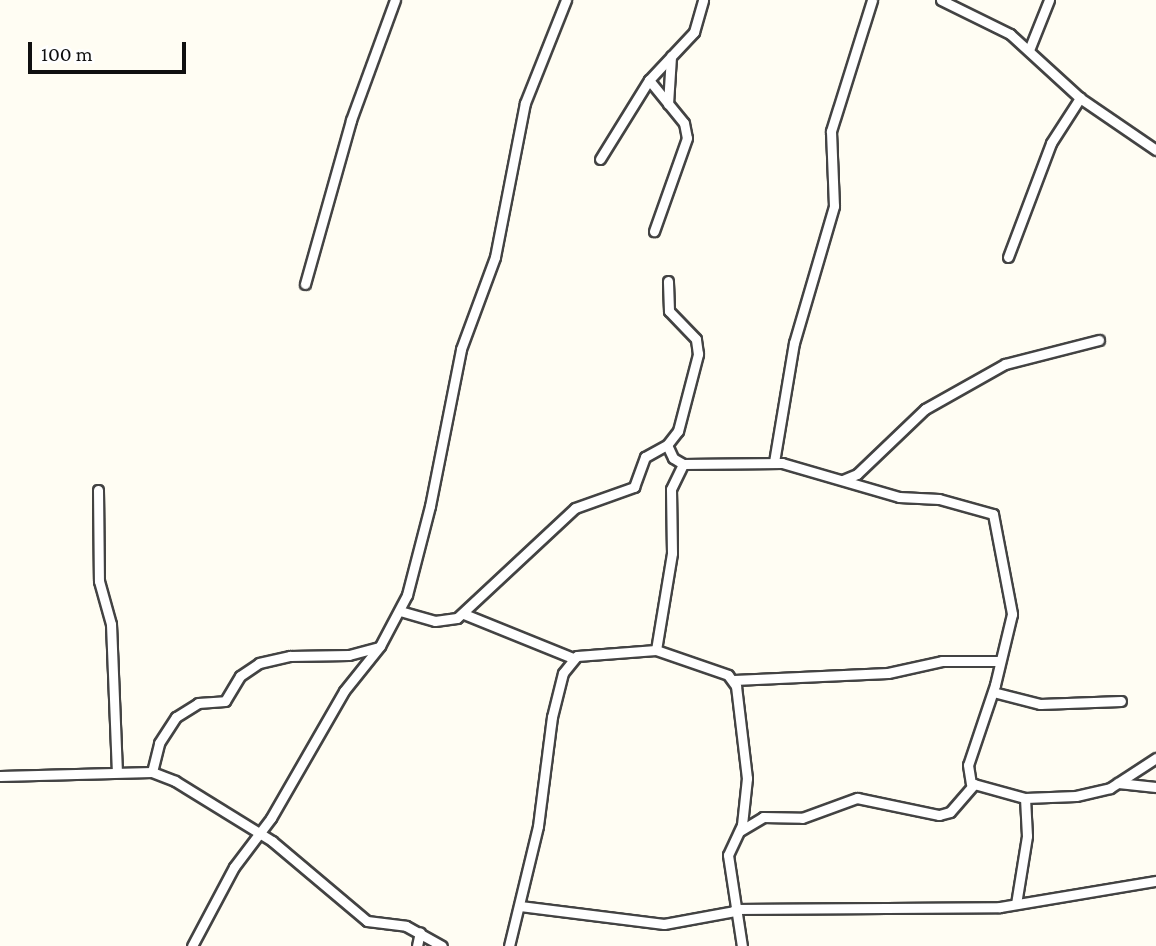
<!DOCTYPE html>
<html>
<head>
<meta charset="utf-8">
<style>
  body { margin:0 }
  #map { position:relative; width:1156px; height:946px; overflow:hidden; background:#fffdf3; font-family:"Crimson Pro",serif }
  div>[style] { position:absolute }
  [style*='--x'] { left:calc(var(--x)*1px); top:calc(var(--y)*1px); width:calc(var(--w)*1px); rotate:calc(var(--a)*1deg) }
  .roads { filter:drop-shadow(2px 0 #434343) drop-shadow(-2px 0 #434343) drop-shadow(0 2px #434343) drop-shadow(0 -2px #434343) }
  .street>* { height:9px; margin:-4.5px; padding:0 4.5px; transform-origin:4.5px; border-radius:4.5px; background:#fff }
  span { translate:-50% -50%; white-space:nowrap; text-align:center; line-height:1.15; -webkit-text-stroke:7px #fff; paint-order:stroke }
  .scale { position:absolute; left:28px; top:42px; width:158px; height:32px; box-sizing:border-box; border:4px solid #101010; border-top:0; padding-left:9px; font-size:21px; line-height:24px; white-space:nowrap; color:#101010; -webkit-text-stroke:5px #fff; paint-order:stroke }
</style>
</head>
<body>
<div id="map">
  <div class="roads">
    <div class="street">
      <div style="--x:941;--y:0;--w:77;--a:26.2"></div>
      <div style="--x:1010;--y:34;--w:95;--a:42.4"></div>
      <div style="--x:1080;--y:98;--w:92;--a:34.4"></div>
      <div style="--x:1029;--y:50;--w:54;--a:-68.2"></div>
      <div style="--x:649;--y:80;--w:55;--a:50.9"></div>
      <div style="--x:684;--y:123;--w:15;--a:79"></div>
      <div style="--x:687;--y:138;--w:99;--a:109.5"></div>
      <div style="--x:668;--y:104;--w:48;--a:-86.4"></div>
      <div style="--x:600;--y:159;--w:93;--a:-58.2"></div>
      <div style="--x:649;--y:80;--w:66;--a:-46.8"></div>
      <div style="--x:694;--y:32;--w:33;--a:-74"></div>
      <div style="--x:1008;--y:257;--w:122;--a:-69.3"></div>
      <div style="--x:1051;--y:143;--w:54;--a:-57.2"></div>
      <div style="--x:305;--y:284;--w:170;--a:-74.3"></div>
      <div style="--x:351;--y:120;--w:128;--a:-69.9"></div>
      <div style="--x:667;--y:445;--w:14;--a:65"></div>
      <div style="--x:673;--y:458;--w:12;--a:31"></div>
      <div style="--x:683;--y:464;--w:99;--a:-0.6"></div>
      <div style="--x:782;--y:463;--w:122;--a:16.2"></div>
      <div style="--x:899;--y:497;--w:40;--a:2.9"></div>
      <div style="--x:939;--y:499;--w:56;--a:15.5"></div>
      <div style="--x:993;--y:514;--w:102;--a:79.2"></div>
      <div style="--x:1012;--y:614;--w:73;--a:103.5"></div>
      <div style="--x:995;--y:685;--w:84;--a:108.6"></div>
      <div style="--x:968;--y:765;--w:19;--a:81"></div>
      <div style="--x:774;--y:462;--w:121;--a:-80.5"></div>
      <div style="--x:794;--y:343;--w:143;--a:-73.7"></div>
      <div style="--x:834;--y:206;--w:75;--a:-92.3"></div>
      <div style="--x:831;--y:131;--w:137;--a:-72.6"></div>
      <div style="--x:843;--y:480;--w:15;--a:-23"></div>
      <div style="--x:857;--y:474;--w:94;--a:-43.7"></div>
      <div style="--x:925;--y:409;--w:92;--a:-29.4"></div>
      <div style="--x:1005;--y:364;--w:97;--a:-14.3"></div>
      <div style="--x:98;--y:490;--w:91;--a:89.4"></div>
      <div style="--x:99;--y:581;--w:45;--a:74.4"></div>
      <div style="--x:111;--y:624;--w:148;--a:87.7"></div>
      <div style="--x:400;--y:611;--w:36;--a:16"></div>
      <div style="--x:435;--y:621;--w:22;--a:-8"></div>
      <div style="--x:457;--y:618;--w:161;--a:-43"></div>
      <div style="--x:575;--y:508;--w:63;--a:-19.6"></div>
      <div style="--x:634;--y:487;--w:32;--a:-70"></div>
      <div style="--x:645;--y:457;--w:25;--a:-29"></div>
      <div style="--x:667;--y:445;--w:18;--a:-52"></div>
      <div style="--x:678;--y:431;--w:80;--a:-75.4"></div>
      <div style="--x:698;--y:354;--w:15;--a:-98"></div>
      <div style="--x:696;--y:339;--w:39;--a:-134"></div>
      <div style="--x:669;--y:311;--w:30;--a:-92"></div>
      <div style="--x:464;--y:614;--w:118;--a:22"></div>
      <div style="--x:656;--y:650;--w:76;--a:19.1"></div>
      <div style="--x:728;--y:675;--w:14;--a:54"></div>
      <div style="--x:736;--y:686;--w:93;--a:83.2"></div>
      <div style="--x:747;--y:778;--w:47;--a:96.1"></div>
      <div style="--x:742;--y:825;--w:33;--a:115"></div>
      <div style="--x:728;--y:855;--w:92;--a:81.3"></div>
      <div style="--x:734;--y:680;--w:154;--a:-2.6"></div>
      <div style="--x:888;--y:673;--w:55;--a:-12.5"></div>
      <div style="--x:942;--y:661;--w:58;--a:0"></div>
      <div style="--x:993;--y:692;--w:49;--a:14.3"></div>
      <div style="--x:1040;--y:704;--w:81;--a:-2.1"></div>
      <div style="--x:152;--y:772;--w:30;--a:-76"></div>
      <div style="--x:159;--y:743;--w:31;--a:-57"></div>
      <div style="--x:176;--y:717;--w:26;--a:-32"></div>
      <div style="--x:198;--y:703;--w:27;--a:-4"></div>
      <div style="--x:225;--y:701;--w:29;--a:-59"></div>
      <div style="--x:240;--y:676;--w:23;--a:-34"></div>
      <div style="--x:259;--y:663;--w:32;--a:-13"></div>
      <div style="--x:290;--y:656;--w:59;--a:-1"></div>
      <div style="--x:349;--y:655;--w:30;--a:-15"></div>
      <div style="--x:0;--y:776;--w:152;--a:-1.5"></div>
      <div style="--x:152;--y:772;--w:25;--a:21"></div>
      <div style="--x:175;--y:781;--w:114;--a:31.7"></div>
      <div style="--x:272;--y:841;--w:124;--a:40.1"></div>
      <div style="--x:367;--y:921;--w:39;--a:7"></div>
      <div style="--x:406;--y:926;--w:41;--a:29.1"></div>
      <div style="--x:1118;--y:783;--w:38;--a:6"></div>
      <div style="--x:740;--y:831;--w:27;--a:-31"></div>
      <div style="--x:763;--y:817;--w:39;--a:1"></div>
      <div style="--x:802;--y:818;--w:59;--a:-20"></div>
      <div style="--x:857;--y:798;--w:84;--a:11.7"></div>
      <div style="--x:939;--y:815;--w:11;--a:-15"></div>
      <div style="--x:950;--y:812;--w:37;--a:-49"></div>
      <div style="--x:974;--y:784;--w:53;--a:15.4"></div>
      <div style="--x:1025;--y:798;--w:51;--a:-2.2"></div>
      <div style="--x:1076;--y:796;--w:35;--a:-13"></div>
      <div style="--x:1110;--y:788;--w:55;--a:-33.1"></div>
      <div style="--x:1016;--y:904;--w:69;--a:-80.8"></div>
      <div style="--x:1027;--y:836;--w:38;--a:-93"></div>
      <div style="--x:520;--y:906;--w:145;--a:7.1"></div>
      <div style="--x:664;--y:924;--w:72;--a:-10.4"></div>
      <div style="--x:735;--y:909;--w:265;--a:-0.4"></div>
      <div style="--x:1000;--y:907;--w:158;--a:-9.5"></div>
      <div style="--x:192;--y:946;--w:89;--a:-62"></div>
      <div style="--x:234;--y:867;--w:61;--a:-52.9"></div>
      <div style="--x:271;--y:818;--w:146;--a:-60.1"></div>
      <div style="--x:344;--y:691;--w:58;--a:-51.3"></div>
      <div style="--x:380;--y:646;--w:58;--a:-62.1"></div>
      <div style="--x:407;--y:595;--w:92;--a:-75.5"></div>
      <div style="--x:430;--y:506;--w:160;--a:-78.8"></div>
      <div style="--x:461;--y:349;--w:98;--a:-69.7"></div>
      <div style="--x:495;--y:257;--w:157;--a:-79"></div>
      <div style="--x:525;--y:103;--w:111;--a:-68.3"></div>
      <div style="--x:417;--y:946;--w:14;--a:-78"></div>
      <div style="--x:509;--y:946;--w:123;--a:-76.4"></div>
      <div style="--x:538;--y:826;--w:110;--a:-82.7"></div>
      <div style="--x:552;--y:717;--w:45;--a:-76"></div>
      <div style="--x:563;--y:673;--w:22;--a:-51"></div>
      <div style="--x:577;--y:656;--w:79;--a:-4.3"></div>
      <div style="--x:656;--y:650;--w:98;--a:-80.6"></div>
      <div style="--x:672;--y:553;--w:64;--a:-90.9"></div>
      <div style="--x:671;--y:489;--w:28;--a:-64"></div>
    </div>
  </div>
  <div class="scale">100 m</div>
</div>
</body>
</html>
